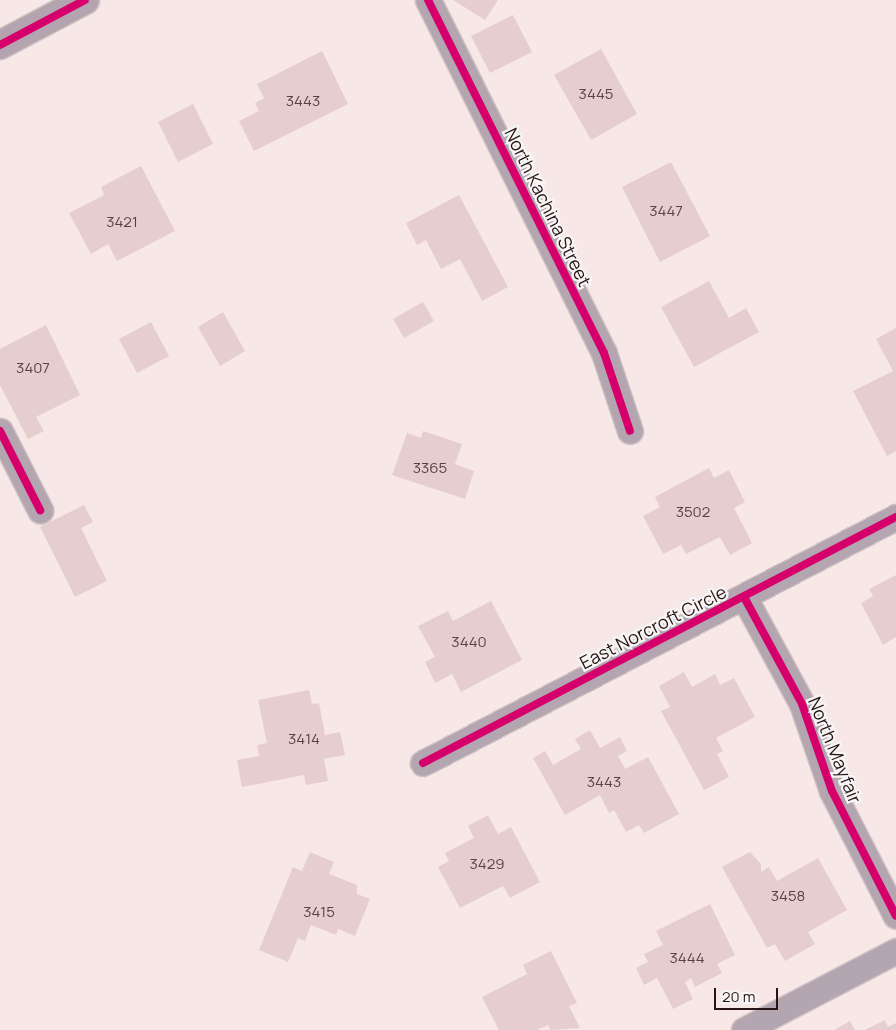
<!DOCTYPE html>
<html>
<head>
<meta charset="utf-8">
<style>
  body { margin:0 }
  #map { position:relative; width:896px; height:1030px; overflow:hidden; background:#f7e7e6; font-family:Manrope,sans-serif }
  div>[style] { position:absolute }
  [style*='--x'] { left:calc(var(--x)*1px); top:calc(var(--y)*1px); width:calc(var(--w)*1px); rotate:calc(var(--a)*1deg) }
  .building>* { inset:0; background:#e6cece }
  .roads { filter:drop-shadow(1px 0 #d0c2c2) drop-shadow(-1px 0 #d0c2c2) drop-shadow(0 1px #d0c2c2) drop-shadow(0 -1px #d0c2c2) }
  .minor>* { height:25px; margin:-12.5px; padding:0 12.5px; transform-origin:12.5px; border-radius:12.5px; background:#b3a6b0 }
  .secondary>* { height:28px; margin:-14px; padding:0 14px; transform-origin:14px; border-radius:14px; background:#b3a4af }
  .cycleway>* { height:8px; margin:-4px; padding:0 4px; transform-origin:4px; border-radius:4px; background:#d6006c }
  span { translate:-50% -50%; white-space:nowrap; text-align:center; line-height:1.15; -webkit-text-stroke:4.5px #f6f6f6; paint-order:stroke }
  .number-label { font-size:15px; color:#594242 }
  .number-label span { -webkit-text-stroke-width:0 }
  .street-label { font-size:18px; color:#2a1314 }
  .scale { position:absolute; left:714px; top:988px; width:64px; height:22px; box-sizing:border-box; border:2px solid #2a1314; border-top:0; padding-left:6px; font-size:15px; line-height:18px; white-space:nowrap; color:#2a1314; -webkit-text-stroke:4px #f6f6f6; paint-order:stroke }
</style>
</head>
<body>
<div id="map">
  <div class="building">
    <div style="clip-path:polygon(453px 0,498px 0,485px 20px)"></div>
    <div style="clip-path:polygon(513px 15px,532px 52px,490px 73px,471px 36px)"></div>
    <div style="clip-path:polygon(601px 49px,637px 114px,591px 140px,554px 75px)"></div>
    <div style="clip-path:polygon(322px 51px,348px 104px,254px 151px,239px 121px,259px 111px,255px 103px,264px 98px,257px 84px)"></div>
    <div style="clip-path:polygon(193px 104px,213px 144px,178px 162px,158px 122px)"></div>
    <div style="clip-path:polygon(671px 162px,710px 236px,660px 262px,622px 187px)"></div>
    <div style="clip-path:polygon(141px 166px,175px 231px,117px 261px,108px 244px,91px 254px,69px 213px,104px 195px,101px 187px)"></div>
    <div style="clip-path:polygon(459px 195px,508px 287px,482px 301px,460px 259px,441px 269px,426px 240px,417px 245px,406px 223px)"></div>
    <div style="clip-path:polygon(709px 281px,729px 318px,746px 308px,759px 332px,694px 367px,661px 307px)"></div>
    <div style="clip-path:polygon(423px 302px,434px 321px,404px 338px,393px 319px)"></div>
    <div style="clip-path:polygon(223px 312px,245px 351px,220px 366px,198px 327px)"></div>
    <div style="clip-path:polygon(151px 322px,169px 356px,137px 373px,119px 339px)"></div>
    <div style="clip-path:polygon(46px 325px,80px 395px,36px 417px,44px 431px,28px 439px,0 385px,0 349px)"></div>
    <div style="clip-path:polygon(896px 328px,896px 451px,887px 456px,853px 391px,893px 371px,876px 339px)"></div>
    <div style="clip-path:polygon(423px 431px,462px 444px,455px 464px,474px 471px,465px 499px,392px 475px,407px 433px,421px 438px)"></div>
    <div style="clip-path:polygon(709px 468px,714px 478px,729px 470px,745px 502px,734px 508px,752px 543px,730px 555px,720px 537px,686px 554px,681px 545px,663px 554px,643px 516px,660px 507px,655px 497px)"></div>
    <div style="clip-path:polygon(84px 505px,93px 522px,81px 528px,107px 581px,75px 597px,40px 527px)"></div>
    <div style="clip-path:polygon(896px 575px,896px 637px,883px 645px,861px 603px,873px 596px,869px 589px)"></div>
    <div style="clip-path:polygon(491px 601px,522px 660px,461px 692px,452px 674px,435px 683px,425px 662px,435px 657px,418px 626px,448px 611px,453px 621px)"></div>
    <div style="clip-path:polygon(684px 672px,692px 687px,715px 674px,720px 685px,734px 678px,755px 717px,716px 738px,723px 751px,717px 754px,729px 777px,704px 790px,661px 711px,670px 707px,659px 686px)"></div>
    <div style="clip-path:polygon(309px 690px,312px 704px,319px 703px,325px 735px,340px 732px,345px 755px,324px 759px,328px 781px,306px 785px,304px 775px,242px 787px,237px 760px,259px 756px,257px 745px,267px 743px,258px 700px)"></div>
    <div style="clip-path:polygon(590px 730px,600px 748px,620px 737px,627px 751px,618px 756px,625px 769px,648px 757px,679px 814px,644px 833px,639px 825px,626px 832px,614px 810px,609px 813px,600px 795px,565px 815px,533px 758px,545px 751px,553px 765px,581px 749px,575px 739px)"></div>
    <div style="clip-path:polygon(488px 815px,498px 834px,511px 827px,540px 882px,510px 898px,503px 886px,460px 908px,438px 867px,449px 861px,445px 853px,474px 838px,468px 826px)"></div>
    <div style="clip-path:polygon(310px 852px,334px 862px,329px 874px,357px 885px,357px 894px,370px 899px,355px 936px,338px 929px,336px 935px,311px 925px,305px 941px,298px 938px,288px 962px,259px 950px,293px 867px,302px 871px)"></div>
    <div style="clip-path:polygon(750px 852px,761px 864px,761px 872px,769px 867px,777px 881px,818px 858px,847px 910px,808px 932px,815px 944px,785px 961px,775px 944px,767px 948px,722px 867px)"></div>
    <div style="clip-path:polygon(710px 904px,735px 955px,717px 964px,722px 973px,695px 987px,691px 978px,685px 982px,693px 999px,673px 1009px,657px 978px,644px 985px,636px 968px,648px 962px,644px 954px,663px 945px,656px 931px)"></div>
    <div style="clip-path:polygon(551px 951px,577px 1003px,569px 1006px,580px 1028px,551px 1030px,548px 1025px,537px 1030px,499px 1030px,482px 997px,527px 974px,523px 965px)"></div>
    <div style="clip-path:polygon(885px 1020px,888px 1027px,896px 1023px,896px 1030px,865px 1030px)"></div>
    <div style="clip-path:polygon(850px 1021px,855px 1030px,834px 1030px)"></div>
  </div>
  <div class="roads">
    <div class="minor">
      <div style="--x:428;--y:0;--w:394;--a:63.5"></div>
      <div style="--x:604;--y:353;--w:82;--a:71.6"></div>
      <div style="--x:0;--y:431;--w:89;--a:63.1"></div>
      <div style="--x:744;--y:597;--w:122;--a:61.5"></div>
      <div style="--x:802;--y:704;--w:92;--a:71"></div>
      <div style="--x:832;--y:791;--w:140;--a:62.9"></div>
      <div style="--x:423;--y:763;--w:533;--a:-27.48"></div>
      <div style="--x:744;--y:1030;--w:171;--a:-27.5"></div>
    </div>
    <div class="secondary">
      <div style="--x:0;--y:45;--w:96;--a:-27.9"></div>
    </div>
  </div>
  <div class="cycleway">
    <div style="--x:428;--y:0;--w:394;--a:63.5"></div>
    <div style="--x:604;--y:353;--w:82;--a:71.6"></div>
    <div style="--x:0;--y:45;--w:96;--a:-27.9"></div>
    <div style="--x:0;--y:431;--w:89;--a:63.1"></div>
    <div style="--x:744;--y:597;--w:122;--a:61.5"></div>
    <div style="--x:802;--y:704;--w:92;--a:71"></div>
    <div style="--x:832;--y:791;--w:140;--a:62.9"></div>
    <div style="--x:423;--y:763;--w:533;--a:-27.48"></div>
  </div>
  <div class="number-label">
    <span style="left:596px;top:94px">3445</span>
    <span style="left:303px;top:101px">3443</span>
    <span style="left:666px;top:211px">3447</span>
    <span style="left:122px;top:222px">3421</span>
    <span style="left:33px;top:368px">3407</span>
    <span style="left:430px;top:468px">3365</span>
    <span style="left:693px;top:512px">3502</span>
    <span style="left:469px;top:642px">3440</span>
    <span style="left:304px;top:739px">3414</span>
    <span style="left:604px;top:782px">3443</span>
    <span style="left:487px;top:864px">3429</span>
    <span style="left:788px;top:896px">3458</span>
    <span style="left:319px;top:912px">3415</span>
    <span style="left:687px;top:958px">3444</span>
  </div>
  <div class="street-label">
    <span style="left:548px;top:207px;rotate:64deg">North Kachina Street</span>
    <span style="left:653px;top:627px;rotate:-27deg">East Norcroft Circle</span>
    <span style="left:835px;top:750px;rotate:68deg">North Mayfair</span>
  </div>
  <div class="scale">20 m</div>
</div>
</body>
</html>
